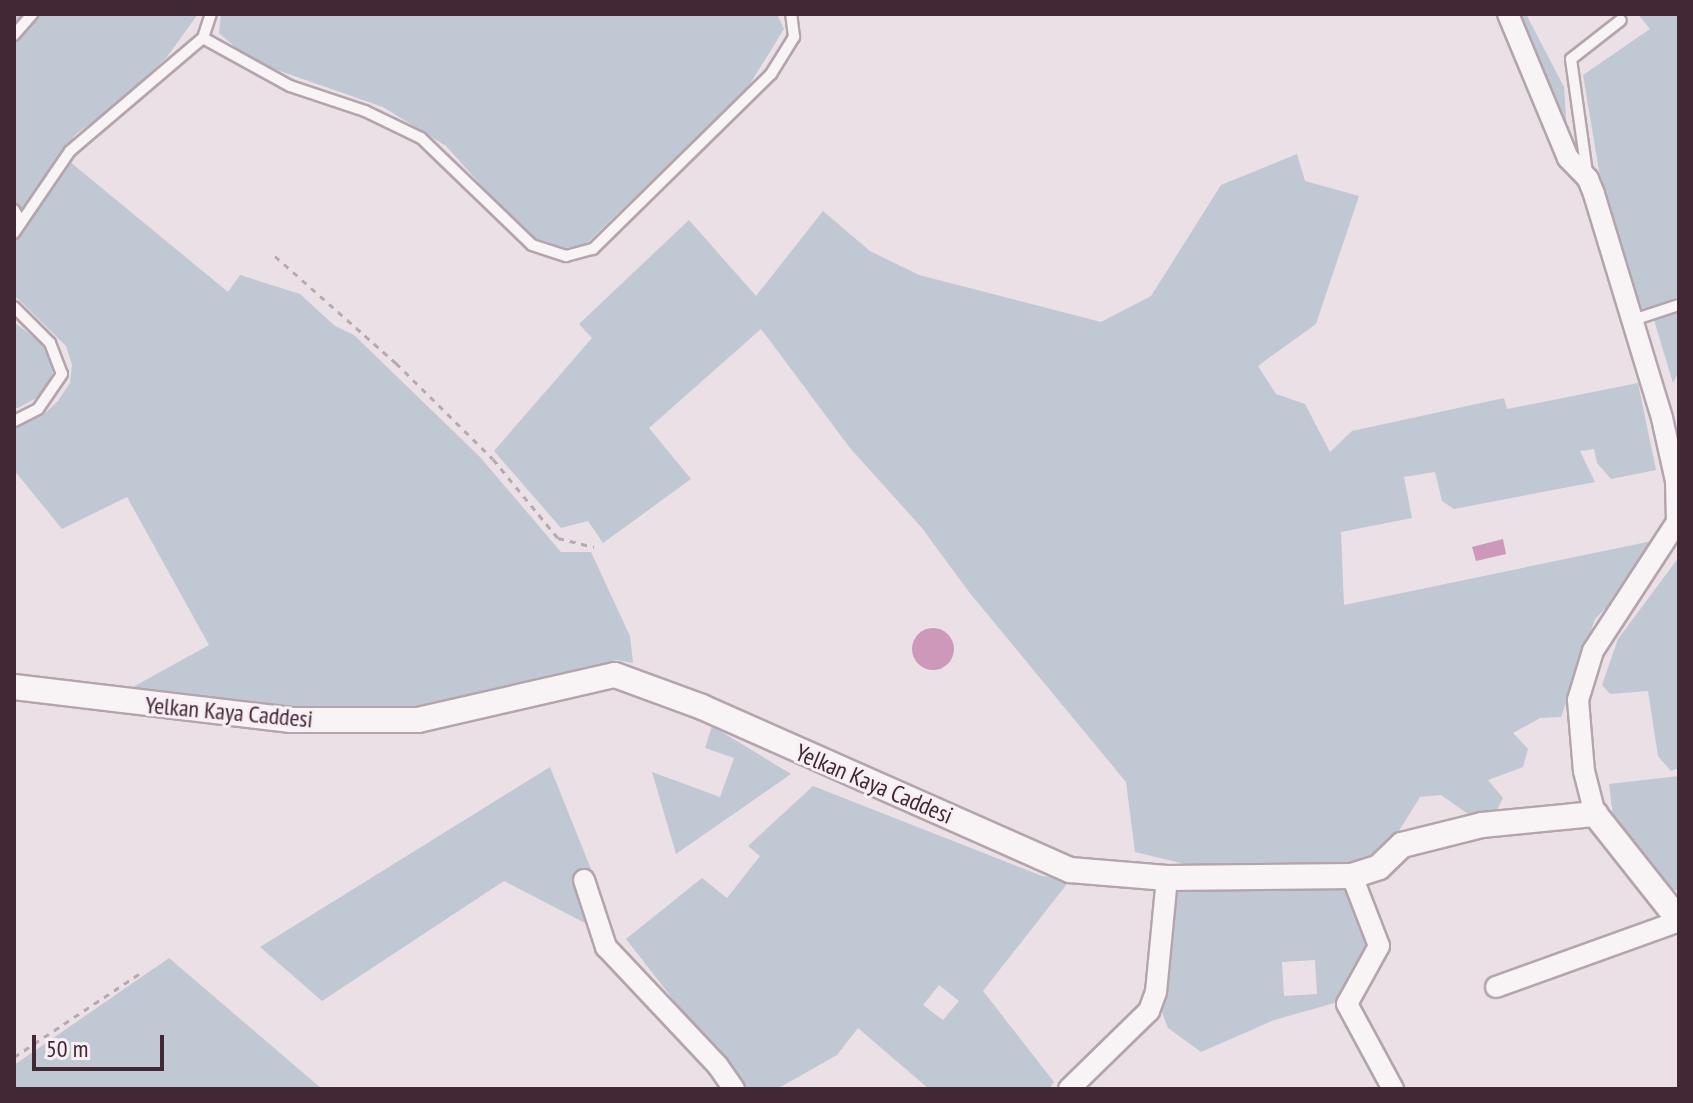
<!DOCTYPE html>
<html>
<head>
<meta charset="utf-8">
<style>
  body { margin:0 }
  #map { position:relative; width:1693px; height:1103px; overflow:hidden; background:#eae0e5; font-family:"PT Sans Narrow",sans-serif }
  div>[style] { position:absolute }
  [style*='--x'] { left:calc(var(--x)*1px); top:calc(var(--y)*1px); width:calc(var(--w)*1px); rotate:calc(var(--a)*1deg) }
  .green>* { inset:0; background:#c0c8d4 }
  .water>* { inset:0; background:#cd98ba }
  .round { border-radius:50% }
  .path>* { height:3px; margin-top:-1.5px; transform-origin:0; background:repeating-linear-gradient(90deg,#b6aab0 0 6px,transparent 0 12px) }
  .roads { filter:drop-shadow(2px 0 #b4a5ad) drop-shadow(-2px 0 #b4a5ad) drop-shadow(0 2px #b4a5ad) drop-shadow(0 -2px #b4a5ad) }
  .service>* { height:10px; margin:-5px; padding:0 5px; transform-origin:5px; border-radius:5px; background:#f8f3f5 }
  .minor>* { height:20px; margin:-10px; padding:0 10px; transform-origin:10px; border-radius:10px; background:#f8f3f5 }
  .tertiary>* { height:24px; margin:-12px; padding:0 12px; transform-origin:12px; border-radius:12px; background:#f8f3f5 }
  span { translate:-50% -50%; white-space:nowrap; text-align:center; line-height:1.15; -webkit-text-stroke:6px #f7eff4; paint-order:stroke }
  .street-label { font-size:24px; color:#422735 }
  .frame { position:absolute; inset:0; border:16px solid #422735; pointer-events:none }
  .scale { position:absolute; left:32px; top:1035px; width:132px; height:36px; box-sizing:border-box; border:4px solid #422735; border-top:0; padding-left:10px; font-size:24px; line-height:28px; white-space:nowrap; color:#422735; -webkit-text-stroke:6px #f7eff4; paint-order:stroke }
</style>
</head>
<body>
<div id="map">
  <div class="green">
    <div style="clip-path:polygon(14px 14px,198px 14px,167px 57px,114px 107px,76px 134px,14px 220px)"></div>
    <div style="clip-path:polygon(221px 14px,777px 14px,784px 29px,748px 87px,586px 244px,565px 248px,526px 235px,446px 146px,383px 107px,251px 61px,219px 33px)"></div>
    <div style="clip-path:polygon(1515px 14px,1526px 14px,1564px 87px,1567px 132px)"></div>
    <div style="clip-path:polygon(1638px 14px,1679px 14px,1679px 296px,1647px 312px,1641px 308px,1599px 171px,1583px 75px,1650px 29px)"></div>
    <div style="clip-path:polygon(1297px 154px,1305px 181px,1359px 196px,1316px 324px,1258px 366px,1276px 394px,1305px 404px,1330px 452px,1352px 431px,1504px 398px,1507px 409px,1638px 383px,1656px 470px,1611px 479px,1597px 463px,1594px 449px,1580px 451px,1595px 482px,1454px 509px,1442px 501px,1435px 472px,1404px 477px,1412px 518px,1341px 532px,1344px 605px,1652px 541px,1628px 585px,1595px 619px,1561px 717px,1540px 718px,1513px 733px,1528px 749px,1523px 767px,1488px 780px,1503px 798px,1497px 810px,1474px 818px,1441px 795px,1420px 797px,1392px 842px,1365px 863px,1345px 870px,1206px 869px,1135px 852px,1126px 782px,969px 592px,922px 528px,850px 448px,761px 329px,649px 428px,691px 479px,603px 543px,588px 521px,561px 528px,494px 451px,592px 338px,579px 324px,689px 220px,756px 296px,823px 211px,870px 251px,919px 275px,1101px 322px,1151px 296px,1221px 185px)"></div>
    <div style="clip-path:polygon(69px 161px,228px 292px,240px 275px,300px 294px,335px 326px,354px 335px,480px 457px,561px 552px,591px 552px,630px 636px,633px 663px,617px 660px,404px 711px,295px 710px,133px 687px,209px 645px,127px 497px,62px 529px,14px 470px,14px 425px,42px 416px,57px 402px,70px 383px,72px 365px,66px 346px,14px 295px,14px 244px)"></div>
    <div style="clip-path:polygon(1679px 311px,1679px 371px,1673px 383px,1654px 320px)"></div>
    <div style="clip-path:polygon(14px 322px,41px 343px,53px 365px,52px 380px,40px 396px,18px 408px,14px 408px)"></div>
    <div style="clip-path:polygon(1679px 557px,1679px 768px,1671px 771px,1658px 756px,1648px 691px,1610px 694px,1602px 685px,1618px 639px)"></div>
    <div style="clip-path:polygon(712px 726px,791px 774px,676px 854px,652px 772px,720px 797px,734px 758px,705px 748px)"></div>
    <div style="clip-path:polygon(550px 767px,605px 904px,610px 936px,504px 881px,322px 1001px,260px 947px)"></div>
    <div style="clip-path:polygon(1679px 776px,1679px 890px,1671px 890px,1613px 816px,1609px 784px)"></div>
    <div style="clip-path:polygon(evenodd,813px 786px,1042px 876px,1070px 880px,983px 991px,1054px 1082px,1049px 1089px,929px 1089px,858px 1028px,837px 1055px,777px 1089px,743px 1089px,626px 939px,702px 878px,727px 898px,760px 856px,748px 846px,813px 786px,939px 985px,959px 1001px,943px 1020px,923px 1005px,939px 985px)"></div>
    <div style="clip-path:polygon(evenodd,1348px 883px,1369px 945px,1338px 1002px,1274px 1020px,1201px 1052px,1168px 1028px,1162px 1012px,1178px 886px,1348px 883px,1315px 960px,1317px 994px,1284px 996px,1282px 962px,1315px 960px)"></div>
    <div style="clip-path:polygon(169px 958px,322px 1089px,14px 1089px,14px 1065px)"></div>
  </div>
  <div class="water">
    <div style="clip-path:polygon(1503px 539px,1506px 554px,1476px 561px,1472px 547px)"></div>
    <div class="round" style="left:912px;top:628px;width:42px;height:42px"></div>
  </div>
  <div class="path">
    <div style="--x:275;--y:256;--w:162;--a:41.5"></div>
    <div style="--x:396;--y:363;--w:136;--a:44.7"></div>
    <div style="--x:493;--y:459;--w:102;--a:50.6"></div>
    <div style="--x:558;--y:538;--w:37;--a:14"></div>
    <div style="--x:14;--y:1057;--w:150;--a:-33.6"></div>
  </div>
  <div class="roads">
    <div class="service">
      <div style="--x:14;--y:35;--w:28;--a:-49"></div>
      <div style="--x:203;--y:38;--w:99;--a:28.9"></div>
      <div style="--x:290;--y:86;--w:79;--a:18.4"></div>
      <div style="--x:365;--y:111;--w:62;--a:25.7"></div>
      <div style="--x:421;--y:138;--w:154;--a:43.9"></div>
      <div style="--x:532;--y:245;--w:36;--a:18"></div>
      <div style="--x:566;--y:256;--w:28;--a:-15"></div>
      <div style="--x:593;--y:249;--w:250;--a:-44.5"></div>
      <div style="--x:771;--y:74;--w:44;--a:-58.1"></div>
      <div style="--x:794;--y:37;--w:23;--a:-97"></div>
      <div style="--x:1587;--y:173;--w:115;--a:-98"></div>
      <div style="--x:1571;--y:59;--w:63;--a:-38"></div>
      <div style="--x:14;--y:210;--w:14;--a:60"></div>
      <div style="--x:14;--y:233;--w:99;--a:-55.7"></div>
      <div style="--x:70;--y:151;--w:175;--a:-40.4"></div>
      <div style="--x:203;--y:38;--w:25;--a:-72"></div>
      <div style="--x:14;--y:307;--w:51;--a:45"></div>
      <div style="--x:50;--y:343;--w:33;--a:69"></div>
      <div style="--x:62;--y:374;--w:42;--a:124.4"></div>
      <div style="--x:38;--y:409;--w:27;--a:153"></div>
      <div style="--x:1633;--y:320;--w:48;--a:-18.1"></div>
    </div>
    <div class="minor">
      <div style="--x:1508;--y:14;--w:156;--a:67.4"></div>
      <div style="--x:1568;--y:158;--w:29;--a:46"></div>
      <div style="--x:1588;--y:179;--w:16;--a:68"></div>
      <div style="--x:1594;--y:194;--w:234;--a:73.1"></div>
      <div style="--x:1662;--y:418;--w:65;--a:77.5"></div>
      <div style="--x:1676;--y:481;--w:41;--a:88.6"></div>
      <div style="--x:1677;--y:522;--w:154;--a:123.1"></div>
      <div style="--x:1593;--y:651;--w:51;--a:107"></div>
      <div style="--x:1578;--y:700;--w:71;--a:85.2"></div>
      <div style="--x:1584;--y:771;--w:44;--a:75.7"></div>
      <div style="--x:1352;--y:876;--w:75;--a:68.9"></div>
      <div style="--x:1379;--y:946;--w:66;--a:118.9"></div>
      <div style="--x:1347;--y:1004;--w:97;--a:61.6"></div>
      <div style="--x:584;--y:880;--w:71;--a:71.8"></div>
      <div style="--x:606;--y:947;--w:163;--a:46.7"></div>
      <div style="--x:718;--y:1066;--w:28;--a:55"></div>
      <div style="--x:1496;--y:987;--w:195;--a:-19.8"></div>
      <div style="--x:1069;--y:1089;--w:112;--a:-44.3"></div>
      <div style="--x:1149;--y:1011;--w:20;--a:-70"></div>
      <div style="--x:1156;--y:992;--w:115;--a:-84.5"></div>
    </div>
    <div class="tertiary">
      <div style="--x:14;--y:687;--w:279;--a:6.8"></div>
      <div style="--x:291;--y:720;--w:127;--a:0"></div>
      <div style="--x:418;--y:720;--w:202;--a:-12.9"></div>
      <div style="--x:615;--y:675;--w:93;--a:20.2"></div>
      <div style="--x:702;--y:707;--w:402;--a:23.9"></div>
      <div style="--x:1070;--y:870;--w:97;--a:4.7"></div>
      <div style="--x:1167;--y:878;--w:185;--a:-0.6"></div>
      <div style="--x:1352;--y:876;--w:28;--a:-18"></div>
      <div style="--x:1379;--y:867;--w:32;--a:-44"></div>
      <div style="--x:1402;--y:845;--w:82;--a:-14"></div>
      <div style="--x:1482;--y:825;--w:114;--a:-5.6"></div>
      <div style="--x:1595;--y:814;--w:135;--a:51.6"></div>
    </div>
  </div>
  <div class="street-label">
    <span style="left:229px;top:712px;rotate:5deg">Yelkan Kaya Caddesi</span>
    <span style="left:874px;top:784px;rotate:23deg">Yelkan Kaya Caddesi</span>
  </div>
  <div class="frame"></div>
  <div class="scale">50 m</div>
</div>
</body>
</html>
